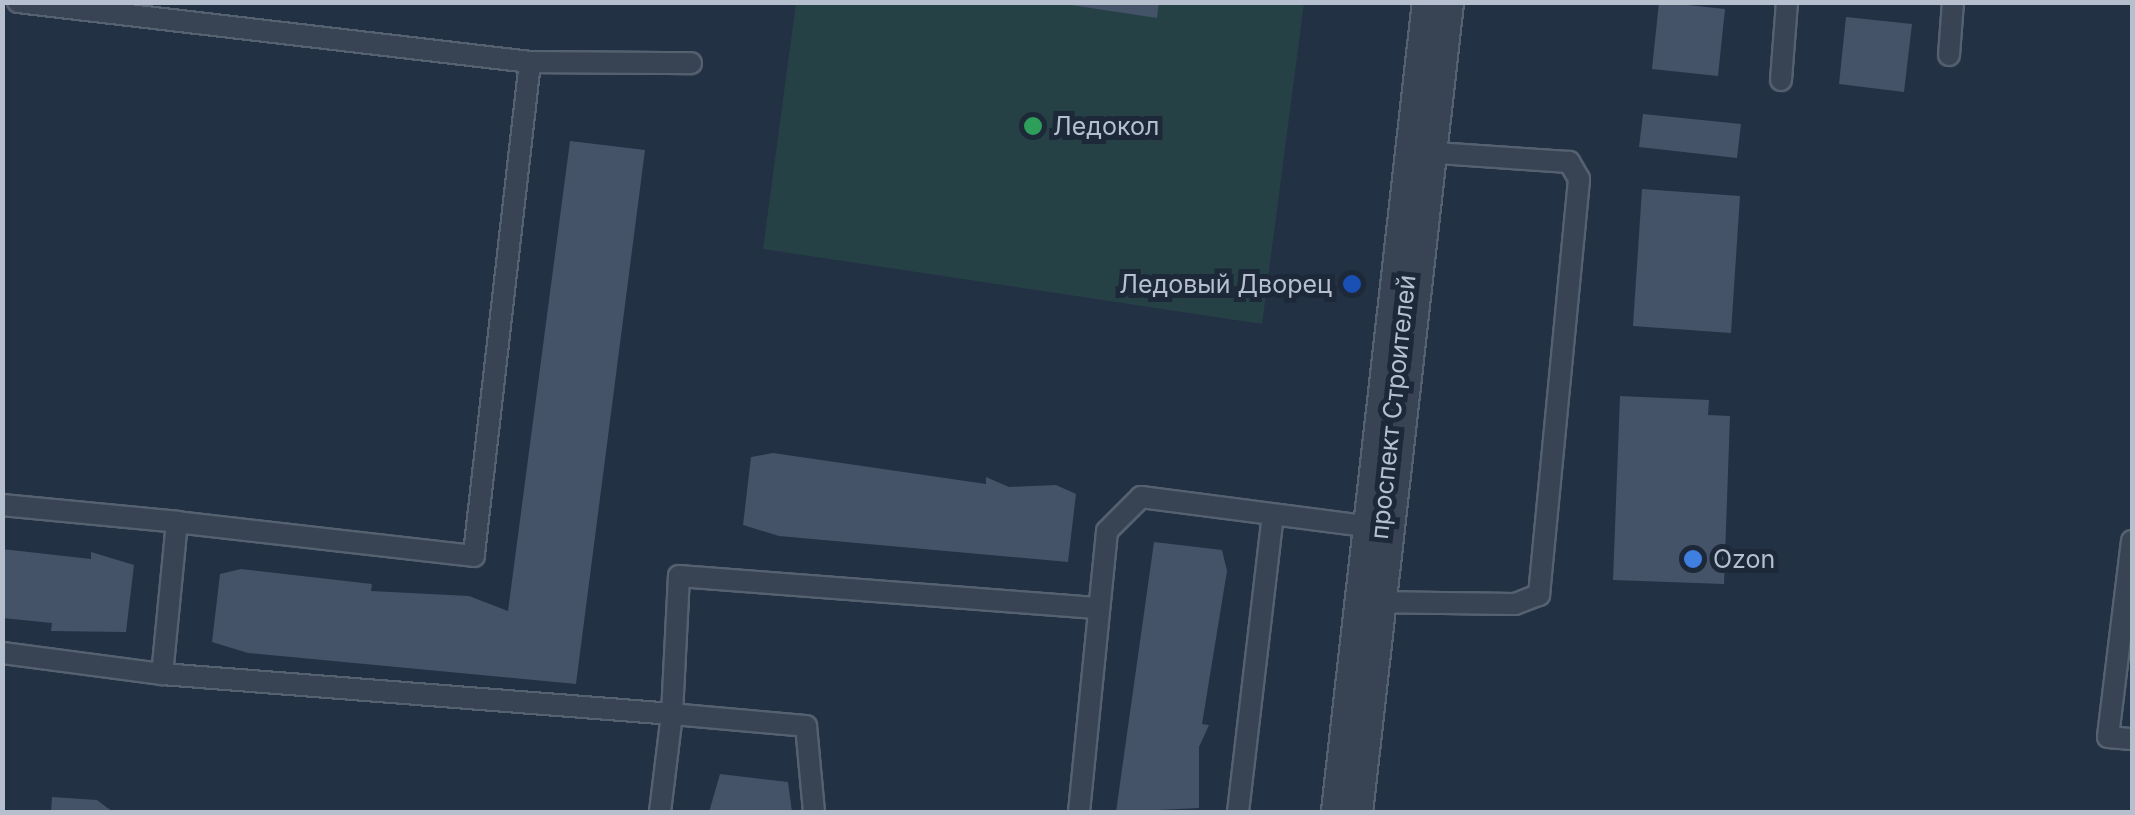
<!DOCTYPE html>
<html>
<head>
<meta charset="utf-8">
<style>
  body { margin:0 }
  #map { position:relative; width:2135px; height:815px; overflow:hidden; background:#233144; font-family:Inter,sans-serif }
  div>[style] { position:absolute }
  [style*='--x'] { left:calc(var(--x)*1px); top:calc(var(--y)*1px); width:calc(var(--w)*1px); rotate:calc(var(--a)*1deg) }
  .green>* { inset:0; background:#264145 }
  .building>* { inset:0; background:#445368 }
  .roads { filter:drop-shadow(2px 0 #566170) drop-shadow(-2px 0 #566170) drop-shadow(0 2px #566170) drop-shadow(0 -2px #566170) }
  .service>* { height:20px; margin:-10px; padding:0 10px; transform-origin:10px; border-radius:10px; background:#384353 }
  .tertiary>* { height:50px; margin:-25px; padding:0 25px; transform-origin:25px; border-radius:25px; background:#384353 }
  .dots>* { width:28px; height:28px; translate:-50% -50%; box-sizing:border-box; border:5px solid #1d2838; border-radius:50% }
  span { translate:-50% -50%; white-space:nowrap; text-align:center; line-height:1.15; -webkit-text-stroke:10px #1d2838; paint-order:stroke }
  .poi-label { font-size:25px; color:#b5bfcd }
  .left { translate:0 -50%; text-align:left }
  .right { translate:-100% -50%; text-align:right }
  .street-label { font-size:25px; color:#b5bfcd }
  .frame { position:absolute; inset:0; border:5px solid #b5bfcd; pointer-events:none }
</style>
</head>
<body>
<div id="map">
  <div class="green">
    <div style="clip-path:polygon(796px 3px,1304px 3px,1262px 324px,763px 249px)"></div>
  </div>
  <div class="building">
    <div style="clip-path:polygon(1051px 2px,1159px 2px,1157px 18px)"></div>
    <div style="clip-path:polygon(1659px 2px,1725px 9px,1718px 76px,1652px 69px)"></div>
    <div style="clip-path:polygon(1846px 17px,1912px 24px,1904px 92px,1839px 84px)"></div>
    <div style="clip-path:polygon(1643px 114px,1741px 124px,1737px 158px,1639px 147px)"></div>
    <div style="clip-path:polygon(570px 141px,645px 150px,576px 684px,248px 653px,212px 642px,220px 574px,241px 569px,372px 584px,371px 591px,469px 596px,508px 611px)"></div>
    <div style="clip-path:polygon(1642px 189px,1740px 196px,1731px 333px,1633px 326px)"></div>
    <div style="clip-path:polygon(1620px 396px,1709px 400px,1708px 415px,1730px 416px,1724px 584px,1613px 580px)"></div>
    <div style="clip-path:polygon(773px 453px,986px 484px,986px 477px,1009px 487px,1056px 485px,1076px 494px,1068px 562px,779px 536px,743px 525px,751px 457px)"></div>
    <div style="clip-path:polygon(1154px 542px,1222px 550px,1227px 571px,1202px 724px,1209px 725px,1199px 747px,1199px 808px,1116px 812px)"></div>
    <div style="clip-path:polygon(2px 549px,91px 559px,91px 552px,134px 565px,126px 632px,51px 631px,52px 623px,2px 618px)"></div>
    <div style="clip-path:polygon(720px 774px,788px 782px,792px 812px,709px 812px)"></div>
    <div style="clip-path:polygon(52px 797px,97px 800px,113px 812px,51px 812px)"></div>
  </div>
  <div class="roads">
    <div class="service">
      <div style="--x:18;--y:2;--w:516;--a:6.68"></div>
      <div style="--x:530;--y:62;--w:497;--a:96.5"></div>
      <div style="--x:474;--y:556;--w:299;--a:-173.5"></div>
      <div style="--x:1949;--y:55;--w:53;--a:-85.7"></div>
      <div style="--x:530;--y:62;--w:161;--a:0.4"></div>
      <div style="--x:1781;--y:80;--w:78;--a:-85.6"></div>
      <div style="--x:2;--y:505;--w:176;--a:5.5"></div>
      <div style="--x:177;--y:522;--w:153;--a:95.6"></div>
      <div style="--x:162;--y:674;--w:161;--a:-172.5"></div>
      <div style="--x:2132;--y:541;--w:197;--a:97"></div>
      <div style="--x:2108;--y:737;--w:24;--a:5"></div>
      <div style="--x:1371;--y:602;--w:144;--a:0.8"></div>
      <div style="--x:1515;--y:604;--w:26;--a:-21"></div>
      <div style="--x:1539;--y:595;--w:418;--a:-84.5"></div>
      <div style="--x:1579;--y:179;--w:20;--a:-120"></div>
      <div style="--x:1569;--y:162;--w:146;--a:-176.1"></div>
      <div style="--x:162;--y:674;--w:512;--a:4.48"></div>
      <div style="--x:672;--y:714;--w:99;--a:97"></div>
      <div style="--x:814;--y:812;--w:86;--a:-95.3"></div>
      <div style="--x:806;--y:726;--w:135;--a:-174.9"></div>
      <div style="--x:672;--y:714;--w:138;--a:-87.1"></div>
      <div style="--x:679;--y:576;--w:421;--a:4.4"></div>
      <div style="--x:1079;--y:812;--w:282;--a:-84.3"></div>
      <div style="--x:1107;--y:531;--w:48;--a:-45"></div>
      <div style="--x:1141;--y:497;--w:240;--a:7.4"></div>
      <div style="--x:1238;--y:812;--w:298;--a:-83.3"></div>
    </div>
    <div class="tertiary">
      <div style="--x:1347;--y:812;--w:815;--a:-83.59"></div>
    </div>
  </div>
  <div class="dots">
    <div style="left:1033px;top:126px;background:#2e9e5b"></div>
    <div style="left:1352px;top:284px;background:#1a4fb4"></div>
    <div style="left:1693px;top:559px;background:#3f7fe0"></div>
  </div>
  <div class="poi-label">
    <span class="left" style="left:1053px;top:126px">Ледокол</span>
    <span class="right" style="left:1332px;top:284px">Ледовый Дворец</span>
    <span class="left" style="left:1713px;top:559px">Ozon</span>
  </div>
  <div class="street-label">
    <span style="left:1393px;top:407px;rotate:-84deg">проспект Строителей</span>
  </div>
  <div class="frame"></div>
</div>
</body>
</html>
